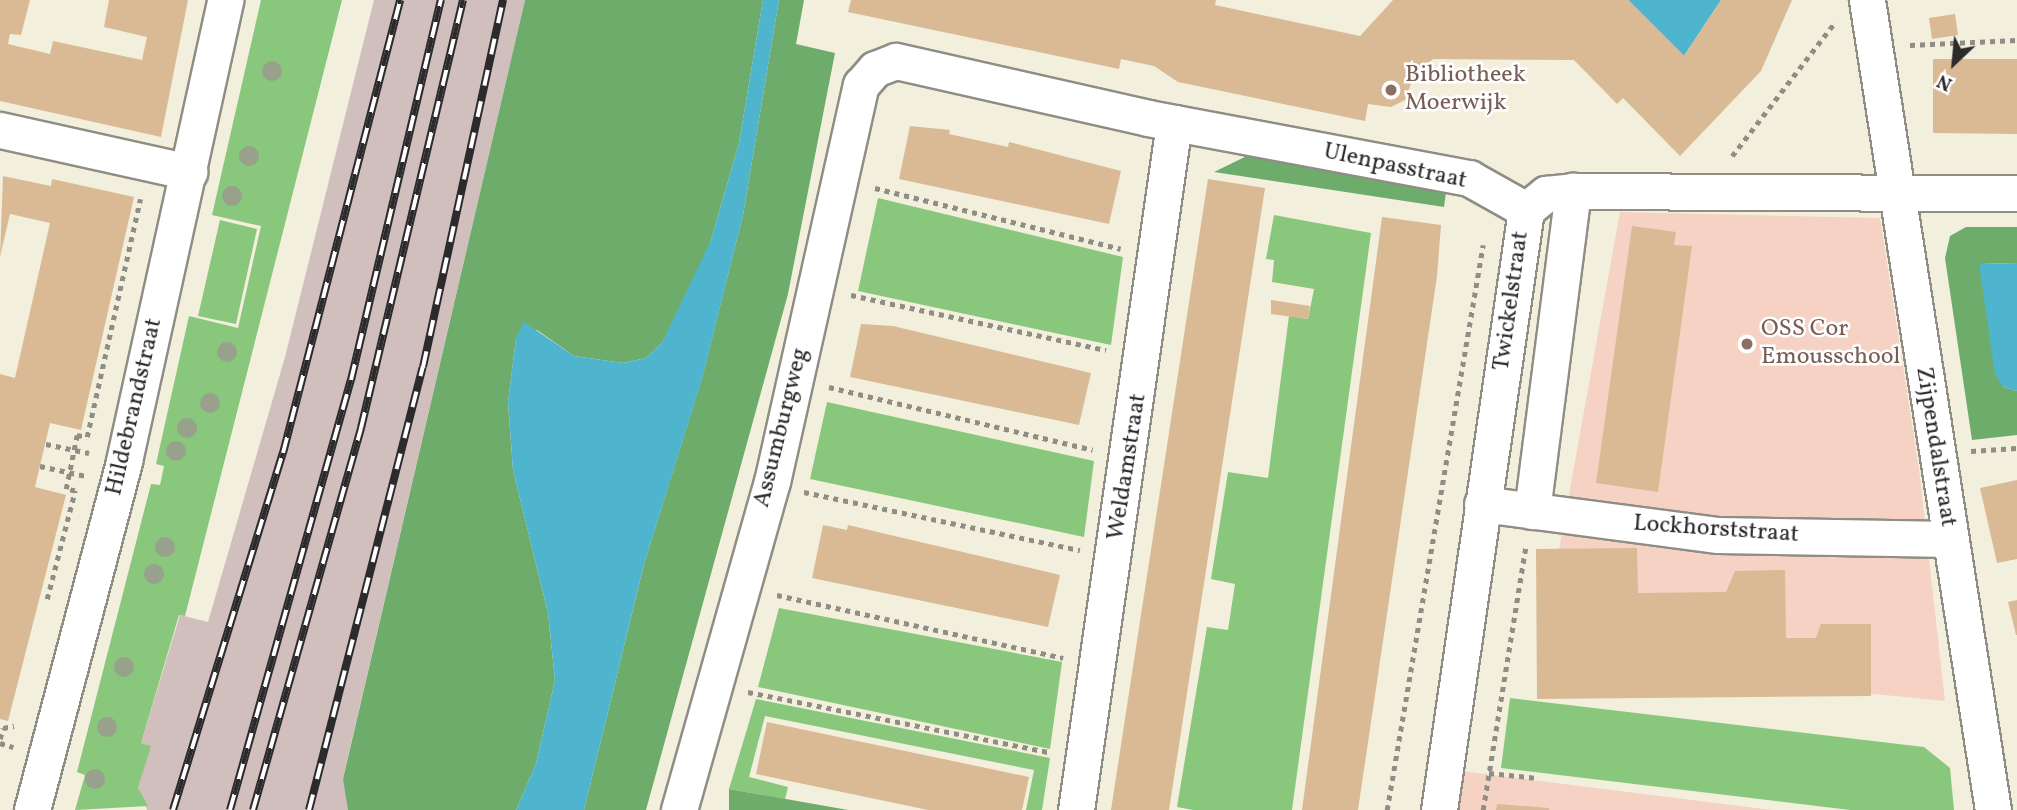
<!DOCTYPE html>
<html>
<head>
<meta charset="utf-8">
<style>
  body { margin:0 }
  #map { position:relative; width:2017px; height:810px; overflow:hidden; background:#f3efdd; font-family:Vollkorn,serif }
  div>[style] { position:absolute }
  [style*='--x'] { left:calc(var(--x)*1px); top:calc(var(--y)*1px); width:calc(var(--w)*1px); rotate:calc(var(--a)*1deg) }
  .built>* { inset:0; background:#f6d2c4 }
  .industrial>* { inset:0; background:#d1bfbe }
  .green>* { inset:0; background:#89c77d }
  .forest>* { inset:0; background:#6eac6c }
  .water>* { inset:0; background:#4fb4ce }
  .building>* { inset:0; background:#d9ba94 }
  .path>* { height:4.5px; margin-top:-2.25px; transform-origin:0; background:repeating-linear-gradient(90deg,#8f8d84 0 5px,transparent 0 10px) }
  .roads { filter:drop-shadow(2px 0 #8f8d84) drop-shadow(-2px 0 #8f8d84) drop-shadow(0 2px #8f8d84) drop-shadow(0 -2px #8f8d84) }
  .minor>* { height:35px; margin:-17.5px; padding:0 17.5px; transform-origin:17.5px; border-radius:17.5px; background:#fff }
  .rail>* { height:8px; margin-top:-4px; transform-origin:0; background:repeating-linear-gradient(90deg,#fff 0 16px,#2b2b2b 0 32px); box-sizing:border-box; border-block:2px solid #2b2b2b }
  .trees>* { width:20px; height:20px; margin:-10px; border-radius:50%; background:#97a18b }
  .dots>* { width:19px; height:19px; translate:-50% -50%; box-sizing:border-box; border:4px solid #fff; border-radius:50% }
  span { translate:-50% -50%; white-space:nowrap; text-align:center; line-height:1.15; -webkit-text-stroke:5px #fff; paint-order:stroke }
  .education-label { font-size:24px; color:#785e54 }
  .left { translate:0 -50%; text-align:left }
  .street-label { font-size:24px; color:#2b2b2b }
  .north { position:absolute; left:1919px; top:28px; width:70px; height:70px; -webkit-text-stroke:5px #fff; paint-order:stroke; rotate:206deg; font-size:19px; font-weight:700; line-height:28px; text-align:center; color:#2b2b2b }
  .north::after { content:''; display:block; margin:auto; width:24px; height:32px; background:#2b2b2b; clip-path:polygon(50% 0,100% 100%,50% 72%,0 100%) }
</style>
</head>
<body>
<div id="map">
  <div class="built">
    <div style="clip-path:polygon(1620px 212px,1880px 218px,1919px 469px,1945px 701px,1539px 661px)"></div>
    <div style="clip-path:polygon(1445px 769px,1772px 810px,1438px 810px)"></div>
  </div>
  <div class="industrial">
    <div style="clip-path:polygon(374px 0,525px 0,343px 778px,350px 803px,348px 810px,147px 810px,138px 788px,150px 746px,141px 743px,180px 615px,208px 622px,285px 357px)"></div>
  </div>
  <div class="green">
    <div style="clip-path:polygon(261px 0,342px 0,185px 616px,179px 615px,141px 743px,151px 746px,138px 788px,148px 806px,75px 810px,85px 775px,77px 772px,151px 484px,160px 485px,164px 466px,156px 464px,189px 316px,238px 328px,261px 226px,212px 215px)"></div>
    <div style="clip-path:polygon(878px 198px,1123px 257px,1111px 345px,858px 291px)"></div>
    <div style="clip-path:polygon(1274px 215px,1371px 233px,1292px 810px,1193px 810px,1177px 807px,1207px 627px,1228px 630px,1235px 584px,1211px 579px,1228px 472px,1268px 478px,1289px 316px,1308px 319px,1314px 289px,1272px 282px,1274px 260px,1266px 259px)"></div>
    <div style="clip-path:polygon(220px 220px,257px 229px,236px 324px,198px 316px)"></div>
    <div style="clip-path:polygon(827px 402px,1094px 461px,1084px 537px,810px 479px)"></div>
    <div style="clip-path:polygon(779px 608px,1062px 662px,1050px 749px,758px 687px)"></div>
    <div style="clip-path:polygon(1510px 698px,1924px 747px,1950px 768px,1954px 810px,1850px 810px,1501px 768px)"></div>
    <div style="clip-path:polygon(756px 699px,1050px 758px,1042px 810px,1026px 810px,1034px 770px,765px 716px,749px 777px,788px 787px,785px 799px,729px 789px)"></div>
  </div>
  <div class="forest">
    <div style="clip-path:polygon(525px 0,763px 0,739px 143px,711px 240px,688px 294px,662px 343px,646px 358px,623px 363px,574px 356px,537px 330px,516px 338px,508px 402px,513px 470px,548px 613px,555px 680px,536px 764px,516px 810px,348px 810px,343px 779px)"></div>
    <div style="clip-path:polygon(779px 0,804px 0,796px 44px,835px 53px,788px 294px,646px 810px,584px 810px,644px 564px,702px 378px,743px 215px)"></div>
    <div style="clip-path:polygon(1255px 152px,1447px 185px,1444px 207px,1214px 172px)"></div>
    <div style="clip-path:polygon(1966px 227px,2017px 227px,2017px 263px,1980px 264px,2003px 387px,2017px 391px,2017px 435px,1972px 440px,1945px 258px,1950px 236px)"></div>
    <div style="clip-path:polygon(729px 789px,848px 810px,729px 810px)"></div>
  </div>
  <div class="water">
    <div style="clip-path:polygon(763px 0,779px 0,743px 215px,702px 379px,644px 564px,584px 810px,516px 810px,536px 764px,555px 680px,548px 613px,513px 470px,508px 402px,516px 338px,524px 322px,574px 356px,623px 363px,646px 358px,662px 343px,711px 240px,739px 143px)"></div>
    <div style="clip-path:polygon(1628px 0,1721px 0,1684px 56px)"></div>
    <div style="clip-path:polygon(2017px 263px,2017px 391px,2003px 387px,1995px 374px,1979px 264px)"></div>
  </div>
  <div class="building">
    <div style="clip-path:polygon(0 0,30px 0,21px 35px,10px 34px,8px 44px,50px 54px,53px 41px,142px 60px,147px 37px,104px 27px,109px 0,188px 0,161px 137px,0 101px)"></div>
    <div style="clip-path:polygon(851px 0,1216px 0,1215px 5px,1360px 36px,1393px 0,1628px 0,1684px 56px,1721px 0,1792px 0,1761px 71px,1680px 156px,1623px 98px,1617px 104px,1574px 60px,1433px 59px,1413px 78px,1405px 100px,1391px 107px,1368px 104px,1365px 121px,1178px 82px,1154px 66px,1121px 59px,1119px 69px,848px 12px)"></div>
    <div style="clip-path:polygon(1955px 14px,1958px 35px,1932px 39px,1929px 18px)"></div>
    <div style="clip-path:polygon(1933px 59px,2017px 59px,2017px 134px,1933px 133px)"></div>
    <div style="clip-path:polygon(910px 126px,950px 130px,949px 134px,1008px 147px,1009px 142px,1121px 171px,1109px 224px,899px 179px)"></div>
    <div style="clip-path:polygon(3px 176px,51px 186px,52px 179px,134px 197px,81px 430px,50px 423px,35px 487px,66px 495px,8px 721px,0 719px,0 374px,15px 378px,50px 223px,10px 214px,0 257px)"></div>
    <div style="clip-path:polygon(1208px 179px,1265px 188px,1169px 810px,1111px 810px)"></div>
    <div style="clip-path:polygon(1382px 217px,1441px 225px,1437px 276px,1358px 810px,1302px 810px)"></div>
    <div style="clip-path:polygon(1632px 226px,1676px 232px,1674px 245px,1692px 246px,1658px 492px,1596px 483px)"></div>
    <div style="clip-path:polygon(1271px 300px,1310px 306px,1308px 319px,1271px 314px)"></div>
    <div style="clip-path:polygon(861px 324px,893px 326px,1091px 373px,1079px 425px,850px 377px)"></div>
    <div style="clip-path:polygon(2017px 480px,2017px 559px,1997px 563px,1980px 488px)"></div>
    <div style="clip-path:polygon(823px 525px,847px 530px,848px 525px,1060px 575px,1048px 627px,812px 578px)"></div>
    <div style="clip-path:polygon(1637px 548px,1638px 593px,1726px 592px,1735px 571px,1785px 570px,1786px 638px,1816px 638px,1821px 624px,1871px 624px,1871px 696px,1537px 699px,1536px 549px)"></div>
    <div style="clip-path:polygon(2017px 600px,2017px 635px,2016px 635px,2008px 602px)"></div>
    <div style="clip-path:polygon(767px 722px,1029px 777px,1022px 810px,928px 810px,756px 774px)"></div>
    <div style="clip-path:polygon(1497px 804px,1549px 808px,1549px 810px,1496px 810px)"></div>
  </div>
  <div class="path">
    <div style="--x:1910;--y:45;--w:107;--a:-2.7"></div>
    <div style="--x:1732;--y:156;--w:170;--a:-52.4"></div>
    <div style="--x:875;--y:188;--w:253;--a:13.9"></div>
    <div style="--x:851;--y:295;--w:261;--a:12.2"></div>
    <div style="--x:829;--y:387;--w:271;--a:13.4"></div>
    <div style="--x:46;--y:444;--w:44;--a:11.8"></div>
    <div style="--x:1971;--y:451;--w:46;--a:-3.7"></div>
    <div style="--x:40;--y:466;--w:47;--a:12.3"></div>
    <div style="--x:804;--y:492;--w:282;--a:11.9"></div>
    <div style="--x:777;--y:595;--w:293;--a:12.4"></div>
    <div style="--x:47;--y:599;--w:112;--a:-75.5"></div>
    <div style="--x:75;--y:491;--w:9;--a:-167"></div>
    <div style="--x:66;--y:489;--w:55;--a:-78.5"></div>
    <div style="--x:77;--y:435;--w:10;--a:11"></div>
    <div style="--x:87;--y:437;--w:244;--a:-77.4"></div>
    <div style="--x:748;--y:692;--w:306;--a:11.3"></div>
    <div style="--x:0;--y:739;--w:11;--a:-75"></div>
    <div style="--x:3;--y:728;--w:11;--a:-10"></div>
    <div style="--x:0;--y:743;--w:14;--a:17"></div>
    <div style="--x:1489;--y:773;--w:48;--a:5.9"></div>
    <div style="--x:1387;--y:810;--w:573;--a:-80.36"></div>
    <div style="--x:1483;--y:810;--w:268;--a:-80.8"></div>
  </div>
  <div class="roads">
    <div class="minor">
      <div style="--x:1867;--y:0;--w:820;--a:81.16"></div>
      <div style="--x:0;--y:130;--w:194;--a:12.5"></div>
      <div style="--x:1482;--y:504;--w:238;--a:7.5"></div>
      <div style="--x:1718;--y:535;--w:232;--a:1"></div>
      <div style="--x:1532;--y:511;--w:323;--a:-82.7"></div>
      <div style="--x:32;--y:810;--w:361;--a:-75.2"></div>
      <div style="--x:124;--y:461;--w:472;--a:-77.6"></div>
      <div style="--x:679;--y:810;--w:341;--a:-74.2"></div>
      <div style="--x:772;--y:482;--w:407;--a:-77.4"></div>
      <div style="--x:861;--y:85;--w:21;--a:-49"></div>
      <div style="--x:875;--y:69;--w:22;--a:-21"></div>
      <div style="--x:896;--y:61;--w:258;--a:12.7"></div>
      <div style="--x:1148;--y:118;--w:327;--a:10.6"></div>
      <div style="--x:1469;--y:178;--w:65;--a:29.3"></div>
      <div style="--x:1526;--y:210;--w:26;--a:-39"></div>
      <div style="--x:1546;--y:194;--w:27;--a:-6"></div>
      <div style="--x:1573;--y:191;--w:444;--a:0.3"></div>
      <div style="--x:1076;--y:810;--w:694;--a:-81.88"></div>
      <div style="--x:1439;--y:810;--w:606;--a:-81.75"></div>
    </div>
  </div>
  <div class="rail">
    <div style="--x:173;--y:810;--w:374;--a:-72.9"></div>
    <div style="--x:283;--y:453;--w:468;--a:-75.5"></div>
    <div style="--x:230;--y:810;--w:447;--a:-74.3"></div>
    <div style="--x:351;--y:380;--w:391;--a:-76.7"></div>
    <div style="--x:253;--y:810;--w:397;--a:-74.2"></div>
    <div style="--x:361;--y:428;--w:440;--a:-76.6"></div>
    <div style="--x:309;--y:810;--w:457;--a:-75.6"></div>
    <div style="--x:423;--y:367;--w:376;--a:-77.7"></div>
  </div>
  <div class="trees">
    <div style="left:272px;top:71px"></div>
    <div style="left:249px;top:156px"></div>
    <div style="left:232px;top:196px"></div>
    <div style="left:227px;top:352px"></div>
    <div style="left:210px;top:403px"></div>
    <div style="left:187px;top:428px"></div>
    <div style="left:176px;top:451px"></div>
    <div style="left:165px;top:547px"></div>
    <div style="left:154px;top:574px"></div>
    <div style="left:124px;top:667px"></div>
    <div style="left:107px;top:727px"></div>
    <div style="left:95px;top:779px"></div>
  </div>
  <div class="dots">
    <div style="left:1391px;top:90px;background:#8d6e63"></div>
    <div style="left:1747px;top:344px;background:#8d6e63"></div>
  </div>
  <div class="education-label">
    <span class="left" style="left:1405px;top:90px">Bibliotheek<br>Moerwijk</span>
    <span class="left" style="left:1761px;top:344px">OSS Cor<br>Emousschool</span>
  </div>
  <div class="street-label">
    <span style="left:1395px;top:167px;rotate:12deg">Ulenpasstraat</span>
    <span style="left:1512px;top:301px;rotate:-82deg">Twickelstraat</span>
    <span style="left:135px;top:407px;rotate:-77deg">Hildebrandstraat</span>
    <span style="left:782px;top:428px;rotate:-76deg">Assumburgweg</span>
    <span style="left:1935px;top:447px;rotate:81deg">Zijpendalstraat</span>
    <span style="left:1128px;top:467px;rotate:-81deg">Weldamstraat</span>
    <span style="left:1716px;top:530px;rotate:4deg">Lockhorststraat</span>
  </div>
  <div class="north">N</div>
</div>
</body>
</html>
